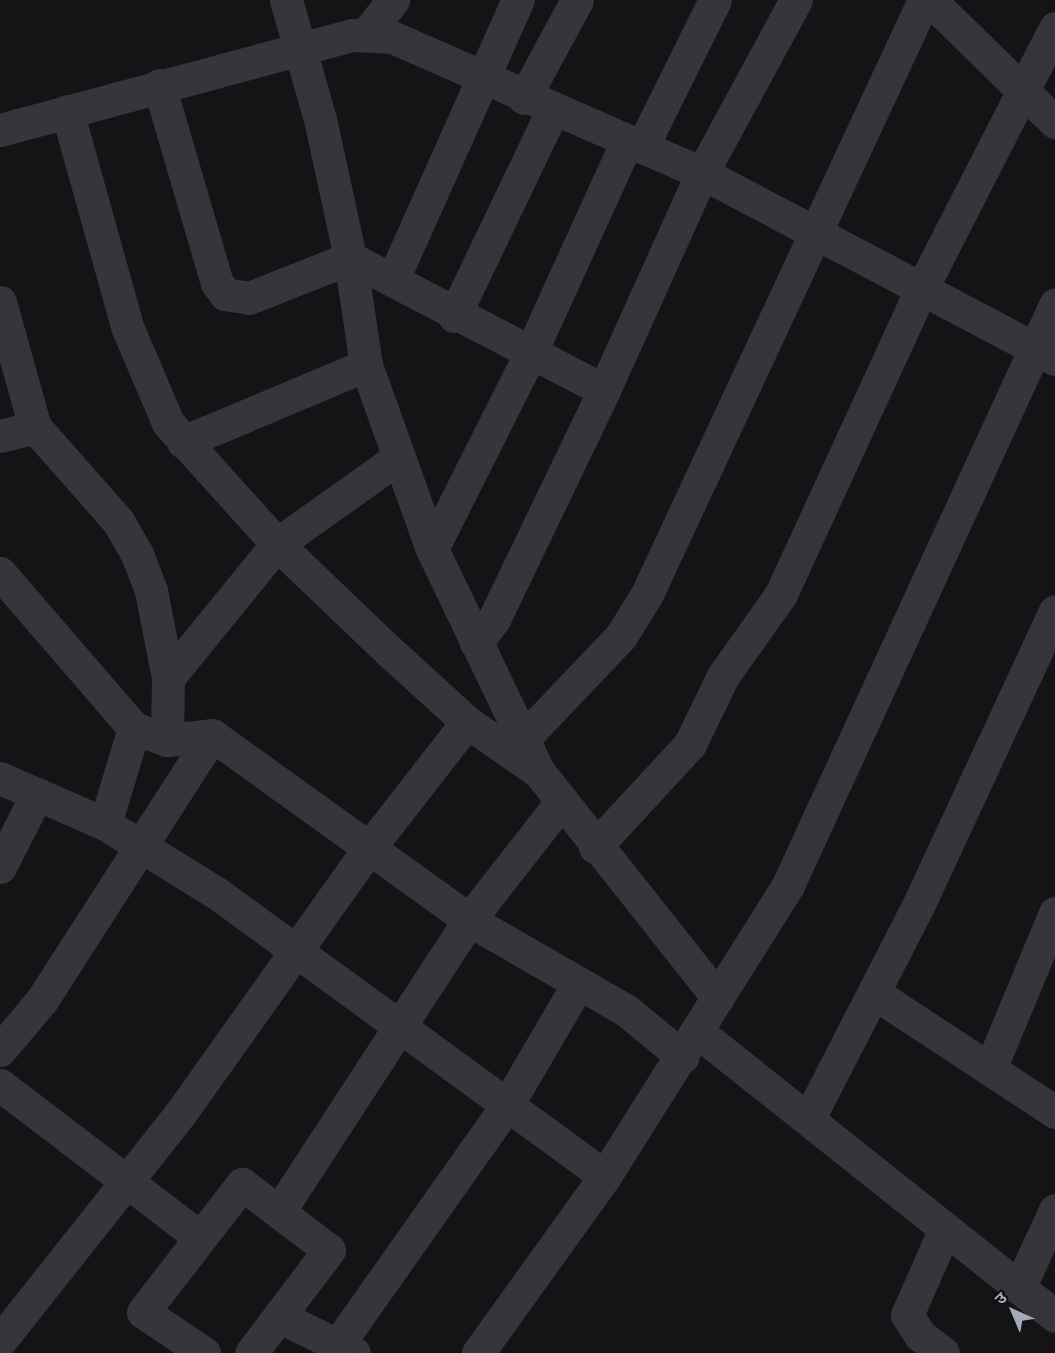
<!DOCTYPE html>
<html>
<head>
<meta charset="utf-8">
<style>
  body { margin:0 }
  #map { position:relative; width:1055px; height:1353px; overflow:hidden; background:#141416; font-family:"Archivo Narrow","Noto Sans Devanagari",sans-serif }
  div>[style] { position:absolute }
  [style*='--x'] { left:calc(var(--x)*1px); top:calc(var(--y)*1px); width:calc(var(--w)*1px); rotate:calc(var(--a)*1deg) }
  .minor>* { height:33px; margin:-16.5px; padding:0 16.5px; transform-origin:16.5px; border-radius:16.5px; background:#35353b }
  .tertiary>* { height:33px; margin:-16.5px; padding:0 16.5px; transform-origin:16.5px; border-radius:16.5px; background:#35353b }
  span { translate:-50% -50%; white-space:nowrap; text-align:center; line-height:1.15; -webkit-text-stroke:4.5px #0f0f11; paint-order:stroke }
  .north { position:absolute; left:983px; top:1281px; width:60px; height:60px; -webkit-text-stroke:4px #0f0f11; paint-order:stroke; rotate:316deg; font-size:16px; font-weight:700; line-height:24px; text-align:center; color:#a6a9b6 }
  .north::after { content:''; display:block; margin:auto; width:21px; height:27px; background:#a6a9b6; clip-path:polygon(50% 0,100% 100%,50% 72%,0 100%) }
</style>
</head>
<body>
<div id="map">
  <div class="minor">
    <div style="--x:286;--y:0;--w:124;--a:74.1"></div>
    <div style="--x:320;--y:119;--w:142;--a:77.8"></div>
    <div style="--x:350;--y:258;--w:108;--a:81.5"></div>
    <div style="--x:366;--y:365;--w:195;--a:70.3"></div>
    <div style="--x:432;--y:549;--w:247;--a:64.4"></div>
    <div style="--x:539;--y:772;--w:288;--a:51.6"></div>
    <div style="--x:930;--y:0;--w:175;--a:44.3"></div>
    <div style="--x:368;--y:32;--w:41;--a:-52"></div>
    <div style="--x:159;--y:85;--w:206;--a:73.7"></div>
    <div style="--x:217;--y:283;--w:14;--a:54"></div>
    <div style="--x:225;--y:294;--w:24;--a:9"></div>
    <div style="--x:249;--y:298;--w:109;--a:-21.6"></div>
    <div style="--x:350;--y:258;--w:286;--a:27.5"></div>
    <div style="--x:524;--y:98;--w:111;--a:-61.6"></div>
    <div style="--x:67;--y:111;--w:226;--a:74.4"></div>
    <div style="--x:128;--y:329;--w:102;--a:66.9"></div>
    <div style="--x:168;--y:423;--w:163;--a:48"></div>
    <div style="--x:277;--y:544;--w:155;--a:43.7"></div>
    <div style="--x:389;--y:651;--w:105;--a:42.3"></div>
    <div style="--x:467;--y:722;--w:88;--a:34.8"></div>
    <div style="--x:0;--y:130;--w:365;--a:-15.1"></div>
    <div style="--x:352;--y:35;--w:40;--a:2.9"></div>
    <div style="--x:392;--y:37;--w:339;--a:23.7"></div>
    <div style="--x:702;--y:173;--w:399;--a:27.8"></div>
    <div style="--x:642;--y:147;--w:164;--a:-63.6"></div>
    <div style="--x:393;--y:279;--w:306;--a:-65.9"></div>
    <div style="--x:0;--y:302;--w:130;--a:74.4"></div>
    <div style="--x:35;--y:427;--w:125;--a:48.6"></div>
    <div style="--x:118;--y:521;--w:38;--a:60"></div>
    <div style="--x:137;--y:554;--w:40;--a:69"></div>
    <div style="--x:151;--y:591;--w:89;--a:78.9"></div>
    <div style="--x:454;--y:316;--w:229;--a:-64.4"></div>
    <div style="--x:0;--y:436;--w:36;--a:-14"></div>
    <div style="--x:183;--y:442;--w:199;--a:-22.8"></div>
    <div style="--x:432;--y:549;--w:218;--a:-63.3"></div>
    <div style="--x:530;--y:354;--w:234;--a:-65.5"></div>
    <div style="--x:0;--y:573;--w:205;--a:49.2"></div>
    <div style="--x:476;--y:643;--w:30;--a:-53"></div>
    <div style="--x:494;--y:619;--w:254;--a:-64.3"></div>
    <div style="--x:604;--y:390;--w:238;--a:-65.7"></div>
    <div style="--x:702;--y:173;--w:197;--a:-61.5"></div>
    <div style="--x:524;--y:738;--w:141;--a:-46.4"></div>
    <div style="--x:621;--y:636;--w:49;--a:-58.2"></div>
    <div style="--x:647;--y:594;--w:655;--a:-65"></div>
    <div style="--x:167;--y:740;--w:62;--a:-89.1"></div>
    <div style="--x:168;--y:678;--w:173;--a:-50.9"></div>
    <div style="--x:277;--y:544;--w:148;--a:-35.4"></div>
    <div style="--x:0;--y:778;--w:115;--a:23.7"></div>
    <div style="--x:105;--y:824;--w:133;--a:31.8"></div>
    <div style="--x:218;--y:894;--w:479;--a:36.1"></div>
    <div style="--x:105;--y:824;--w:100;--a:-73.2"></div>
    <div style="--x:134;--y:728;--w:35;--a:20"></div>
    <div style="--x:167;--y:740;--w:45;--a:-6.3"></div>
    <div style="--x:212;--y:735;--w:317;--a:35.7"></div>
    <div style="--x:469;--y:920;--w:182;--a:29.9"></div>
    <div style="--x:627;--y:1011;--w:72;--a:39.4"></div>
    <div style="--x:595;--y:847;--w:140;--a:-47.3"></div>
    <div style="--x:690;--y:744;--w:76;--a:-64.1"></div>
    <div style="--x:723;--y:676;--w:100;--a:-54.7"></div>
    <div style="--x:781;--y:594;--w:337;--a:-65.3"></div>
    <div style="--x:922;--y:288;--w:292;--a:-62.9"></div>
    <div style="--x:0;--y:867;--w:82;--a:-63.1"></div>
    <div style="--x:874;--y:993;--w:217;--a:33.3"></div>
    <div style="--x:698;--y:1032;--w:456;--a:38.5"></div>
    <div style="--x:0;--y:1050;--w:65;--a:-50"></div>
    <div style="--x:42;--y:1000;--w:315;--a:-57.3"></div>
    <div style="--x:990;--y:1069;--w:169;--a:-67.4"></div>
    <div style="--x:0;--y:1085;--w:249;--a:37.3"></div>
    <div style="--x:809;--y:1118;--w:238;--a:-62.8"></div>
    <div style="--x:918;--y:906;--w:325;--a:-65.1"></div>
    <div style="--x:280;--y:1210;--w:346;--a:-56.9"></div>
    <div style="--x:469;--y:920;--w:151;--a:-52"></div>
    <div style="--x:1019;--y:1288;--w:86;--a:-65.2"></div>
    <div style="--x:280;--y:1317;--w:82;--a:25.9"></div>
    <div style="--x:0;--y:1341;--w:290;--a:-51.6"></div>
    <div style="--x:180;--y:1114;--w:326;--a:-54.6"></div>
    <div style="--x:369;--y:848;--w:160;--a:-52.1"></div>
    <div style="--x:204;--y:1353;--w:73;--a:-146.1"></div>
    <div style="--x:143;--y:1312;--w:162;--a:-52.3"></div>
    <div style="--x:242;--y:1184;--w:109;--a:37.2"></div>
    <div style="--x:329;--y:1250;--w:129;--a:127.1"></div>
    <div style="--x:332;--y:1353;--w:307;--a:-54.8"></div>
    <div style="--x:509;--y:1102;--w:137;--a:-59.7"></div>
    <div style="--x:943;--y:1353;--w:29;--a:-142"></div>
    <div style="--x:920;--y:1335;--w:24;--a:-123"></div>
    <div style="--x:907;--y:1315;--w:94;--a:-66.2"></div>
  </div>
  <div class="tertiary">
    <div style="--x:478;--y:1353;--w:218;--a:-54.3"></div>
    <div style="--x:605;--y:1176;--w:344;--a:-57.8"></div>
    <div style="--x:788;--y:885;--w:639;--a:-65.28"></div>
  </div>
  <div class="north">उ</div>
</div>
</body>
</html>
